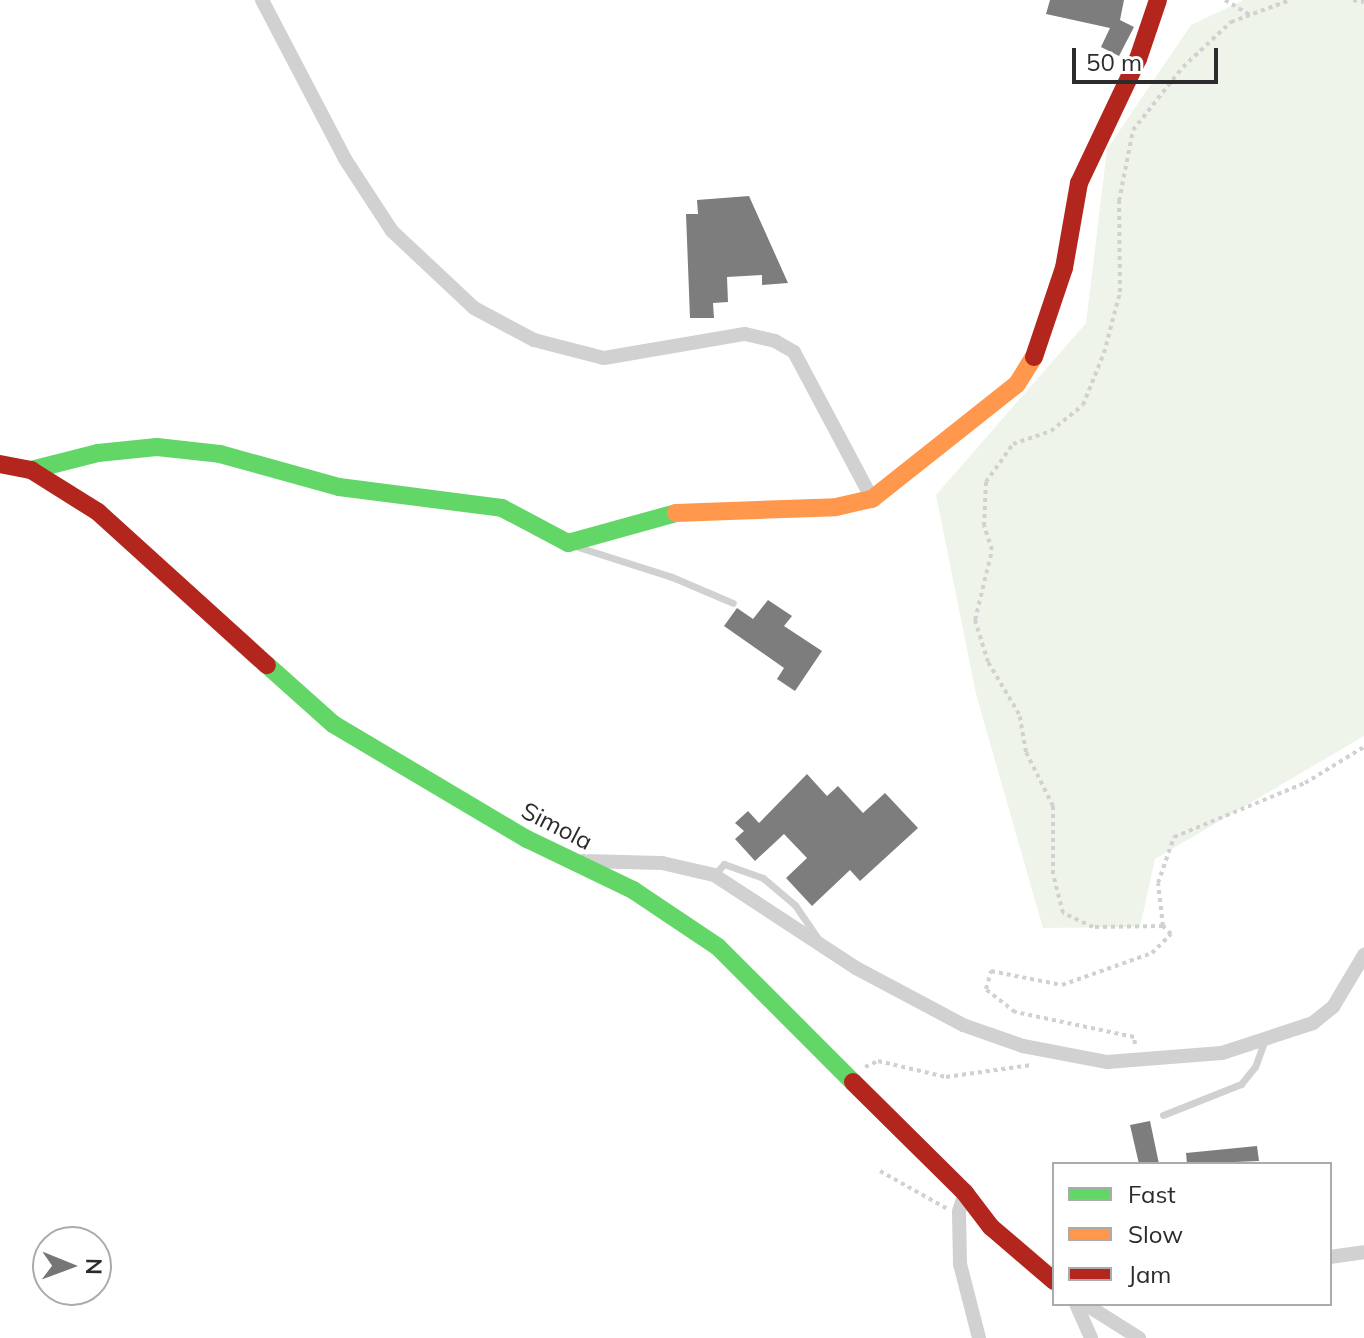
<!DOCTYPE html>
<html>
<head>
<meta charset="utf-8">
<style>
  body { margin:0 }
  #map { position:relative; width:1364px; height:1338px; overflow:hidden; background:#fff; font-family:Mulish,sans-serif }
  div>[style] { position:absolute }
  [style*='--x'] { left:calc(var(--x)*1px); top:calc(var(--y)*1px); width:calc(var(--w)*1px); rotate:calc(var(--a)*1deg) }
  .green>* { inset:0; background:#eff4ea }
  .building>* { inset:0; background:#7d7d7d }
  .path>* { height:4px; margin-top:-2px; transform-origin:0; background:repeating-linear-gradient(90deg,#d1d1d1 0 4px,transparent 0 8px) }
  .lane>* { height:7px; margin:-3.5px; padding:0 3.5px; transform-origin:3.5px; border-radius:3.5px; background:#d1d1d1 }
  .street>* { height:14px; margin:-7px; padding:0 7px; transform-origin:7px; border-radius:7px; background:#d1d1d1 }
  .fast>* { height:18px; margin:-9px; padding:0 9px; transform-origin:9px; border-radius:9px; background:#63d668 }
  .slow>* { height:18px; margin:-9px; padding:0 9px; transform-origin:9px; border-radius:9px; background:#ff974d }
  .jam>* { height:18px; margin:-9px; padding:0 9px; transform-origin:9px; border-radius:9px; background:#b3261e }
  span { translate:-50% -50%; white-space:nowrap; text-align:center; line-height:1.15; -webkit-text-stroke:8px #fff; paint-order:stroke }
  .street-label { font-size:24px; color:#2c2c2c }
  .legend { position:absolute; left:1052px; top:1162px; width:280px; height:144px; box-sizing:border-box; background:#fff; border:2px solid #ababab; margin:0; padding:10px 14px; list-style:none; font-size:24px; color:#2c2c2c }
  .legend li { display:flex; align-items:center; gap:16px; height:40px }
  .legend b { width:40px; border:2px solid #ababab }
  .north { position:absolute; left:32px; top:1226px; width:80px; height:80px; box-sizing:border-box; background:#fff; border:2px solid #ababab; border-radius:50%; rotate:91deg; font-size:22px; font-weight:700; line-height:32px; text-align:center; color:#2c2c2c }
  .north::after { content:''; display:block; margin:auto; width:28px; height:36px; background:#767676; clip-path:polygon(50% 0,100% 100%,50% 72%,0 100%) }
  .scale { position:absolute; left:1072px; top:48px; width:146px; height:36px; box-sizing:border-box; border:4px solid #2c2c2c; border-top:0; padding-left:10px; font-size:24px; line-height:28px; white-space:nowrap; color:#2c2c2c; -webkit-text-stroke:6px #fff; paint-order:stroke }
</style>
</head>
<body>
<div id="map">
  <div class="green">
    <div style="clip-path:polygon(1244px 0,1364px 0,1364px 736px,1155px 859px,1140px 927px,1043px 928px,976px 694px,936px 495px,1086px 323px,1107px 149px,1191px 25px)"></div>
  </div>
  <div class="building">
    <div style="clip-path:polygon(1050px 0,1124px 0,1120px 20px,1134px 27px,1119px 56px,1101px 47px,1110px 28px,1046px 14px)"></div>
    <div style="clip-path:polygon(749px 196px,788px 283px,762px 285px,762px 275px,727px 277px,728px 302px,713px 303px,714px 318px,690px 318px,686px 214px,698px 214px,697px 200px)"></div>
    <div style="clip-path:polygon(768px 600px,792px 616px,784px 626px,822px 651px,795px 691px,777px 679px,784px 668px,724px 626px,737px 608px,753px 619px)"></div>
    <div style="clip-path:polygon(807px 774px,827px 796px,838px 786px,863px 813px,885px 793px,918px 828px,860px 881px,850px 870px,812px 906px,786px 878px,807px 858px,784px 834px,755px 861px,735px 839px,744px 831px,735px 823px,748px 811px,759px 823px)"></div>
    <div style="clip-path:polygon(1150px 1121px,1159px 1164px,1139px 1164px,1130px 1125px)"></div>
    <div style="clip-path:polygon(1257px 1146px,1259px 1161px,1187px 1164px,1186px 1153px)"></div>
  </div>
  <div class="path">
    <div style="--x:1225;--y:0;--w:29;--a:31"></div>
    <div style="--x:1353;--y:0;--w:11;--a:10"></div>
    <div style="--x:1163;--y:926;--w:70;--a:179.2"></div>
    <div style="--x:1093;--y:927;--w:33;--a:-155"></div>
    <div style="--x:1063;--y:913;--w:40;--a:-104.4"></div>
    <div style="--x:1053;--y:874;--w:68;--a:-90"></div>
    <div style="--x:1053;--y:806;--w:60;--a:-116.6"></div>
    <div style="--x:1026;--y:752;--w:39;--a:-100"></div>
    <div style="--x:1019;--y:714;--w:61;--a:-120.8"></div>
    <div style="--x:988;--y:662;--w:44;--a:-107.2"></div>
    <div style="--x:975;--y:620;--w:72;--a:-76.3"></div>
    <div style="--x:992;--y:550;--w:25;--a:-108"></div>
    <div style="--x:984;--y:526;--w:44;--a:-87.4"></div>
    <div style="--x:986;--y:482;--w:47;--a:-54.6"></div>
    <div style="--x:1013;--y:444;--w:40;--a:-18.9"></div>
    <div style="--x:1051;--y:431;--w:41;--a:-39.1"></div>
    <div style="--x:1083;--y:405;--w:56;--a:-68"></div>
    <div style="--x:1104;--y:353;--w:63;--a:-75.3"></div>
    <div style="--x:1120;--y:292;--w:91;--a:-90.6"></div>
    <div style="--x:1119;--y:201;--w:72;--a:-78.8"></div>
    <div style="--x:1133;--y:130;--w:80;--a:-51.6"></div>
    <div style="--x:1183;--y:67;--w:66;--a:-43.2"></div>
    <div style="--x:1231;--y:22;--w:63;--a:-20.4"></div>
    <div style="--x:1135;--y:1044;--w:7;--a:-98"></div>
    <div style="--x:1134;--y:1037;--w:122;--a:-168.1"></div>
    <div style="--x:1015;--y:1012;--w:37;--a:-142"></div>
    <div style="--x:986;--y:989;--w:19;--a:-74"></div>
    <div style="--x:991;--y:971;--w:72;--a:11.2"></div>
    <div style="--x:1062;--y:985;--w:96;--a:-19.6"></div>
    <div style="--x:1152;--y:953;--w:27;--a:-45"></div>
    <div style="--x:1171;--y:934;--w:11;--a:-135"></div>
    <div style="--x:1163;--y:926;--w:43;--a:-96.6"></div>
    <div style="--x:1158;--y:883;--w:49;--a:-70.8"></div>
    <div style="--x:1174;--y:837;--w:142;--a:-22.4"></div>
    <div style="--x:1305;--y:783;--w:69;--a:-31.4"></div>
    <div style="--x:865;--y:1067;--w:14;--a:-25"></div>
    <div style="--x:878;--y:1061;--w:70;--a:13.2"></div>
    <div style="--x:946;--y:1077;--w:86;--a:-8"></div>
    <div style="--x:880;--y:1171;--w:76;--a:29.3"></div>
  </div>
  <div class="lane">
    <div style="--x:578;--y:547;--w:99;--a:17.7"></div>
    <div style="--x:672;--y:577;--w:66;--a:23.1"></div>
    <div style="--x:714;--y:875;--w:15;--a:-48"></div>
    <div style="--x:724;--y:864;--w:41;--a:19.7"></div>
    <div style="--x:763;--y:878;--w:42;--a:40.2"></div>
    <div style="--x:795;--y:905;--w:42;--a:55.6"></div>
    <div style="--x:1163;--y:1115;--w:84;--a:-21.7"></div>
    <div style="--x:1241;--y:1084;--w:22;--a:-51"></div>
    <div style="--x:1255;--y:1067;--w:27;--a:-70"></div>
  </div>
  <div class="street">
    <div style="--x:262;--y:0;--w:179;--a:62.4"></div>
    <div style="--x:345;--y:159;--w:86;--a:56.9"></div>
    <div style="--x:392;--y:231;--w:112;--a:43.2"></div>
    <div style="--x:474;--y:308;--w:68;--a:28.1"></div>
    <div style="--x:534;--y:340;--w:72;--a:14.4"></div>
    <div style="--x:604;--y:358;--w:143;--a:-9.7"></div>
    <div style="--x:745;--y:334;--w:31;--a:13"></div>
    <div style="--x:775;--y:341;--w:22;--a:30"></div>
    <div style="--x:794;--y:352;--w:166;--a:62"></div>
    <div style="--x:582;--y:861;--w:80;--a:1.4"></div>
    <div style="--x:662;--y:863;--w:53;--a:13"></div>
    <div style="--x:714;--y:875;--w:170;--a:33.2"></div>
    <div style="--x:856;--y:968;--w:121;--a:28"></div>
    <div style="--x:963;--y:1025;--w:64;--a:19.3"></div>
    <div style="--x:1023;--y:1046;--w:86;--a:10.8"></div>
    <div style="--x:1107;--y:1062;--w:115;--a:-4.5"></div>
    <div style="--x:1222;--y:1053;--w:96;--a:-18.2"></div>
    <div style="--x:1313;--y:1023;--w:26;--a:-39"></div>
    <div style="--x:1333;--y:1007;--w:61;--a:-59.2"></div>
    <div style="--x:965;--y:1193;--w:20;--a:108"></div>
    <div style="--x:959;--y:1212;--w:52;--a:88.9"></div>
    <div style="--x:960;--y:1264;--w:76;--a:75.6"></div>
    <div style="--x:1330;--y:1257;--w:34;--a:-8"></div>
    <div style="--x:1076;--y:1304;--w:37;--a:66"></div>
    <div style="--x:1085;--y:1304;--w:64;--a:32.2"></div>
  </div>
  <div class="fast">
    <div style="--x:31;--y:470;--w:69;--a:-14.2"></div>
    <div style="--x:98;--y:453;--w:59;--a:-5.8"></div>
    <div style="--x:157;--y:447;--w:63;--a:6.3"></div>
    <div style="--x:220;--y:454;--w:123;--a:15.5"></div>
    <div style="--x:339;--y:487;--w:164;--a:7.3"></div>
    <div style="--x:502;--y:508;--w:75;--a:27.9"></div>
    <div style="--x:568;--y:543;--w:112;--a:-15.5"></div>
    <div style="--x:267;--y:665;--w:89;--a:41.8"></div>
    <div style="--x:333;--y:724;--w:226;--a:30.7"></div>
    <div style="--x:527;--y:839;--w:118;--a:25.7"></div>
    <div style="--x:633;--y:890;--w:102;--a:33.8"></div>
    <div style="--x:718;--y:947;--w:191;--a:45"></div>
  </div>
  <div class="slow">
    <div style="--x:676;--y:513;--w:160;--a:-2.1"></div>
    <div style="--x:836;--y:507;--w:37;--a:-13"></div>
    <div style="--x:872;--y:499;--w:185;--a:-38.4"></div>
    <div style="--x:1017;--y:384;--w:32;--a:-58"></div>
  </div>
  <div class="jam">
    <div style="--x:1034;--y:357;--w:94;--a:-71.4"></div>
    <div style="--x:1064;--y:268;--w:86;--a:-80"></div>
    <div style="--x:1079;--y:183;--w:137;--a:-64.6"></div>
    <div style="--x:1138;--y:59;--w:62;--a:-71.3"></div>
    <div style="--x:0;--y:464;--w:32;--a:11"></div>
    <div style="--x:31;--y:470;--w:79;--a:32.1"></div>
    <div style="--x:98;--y:512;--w:228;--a:42.2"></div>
    <div style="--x:853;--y:1082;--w:158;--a:44.7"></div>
    <div style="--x:965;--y:1193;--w:43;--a:52.6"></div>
    <div style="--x:991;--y:1227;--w:83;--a:40.6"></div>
  </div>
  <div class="street-label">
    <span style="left:557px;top:826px;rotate:27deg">Simola</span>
  </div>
  <ul class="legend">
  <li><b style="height:10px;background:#63d668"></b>Fast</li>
  <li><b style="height:10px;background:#ff974d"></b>Slow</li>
  <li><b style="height:10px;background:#b3261e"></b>Jam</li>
  </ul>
  <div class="north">N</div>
  <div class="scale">50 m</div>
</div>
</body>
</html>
